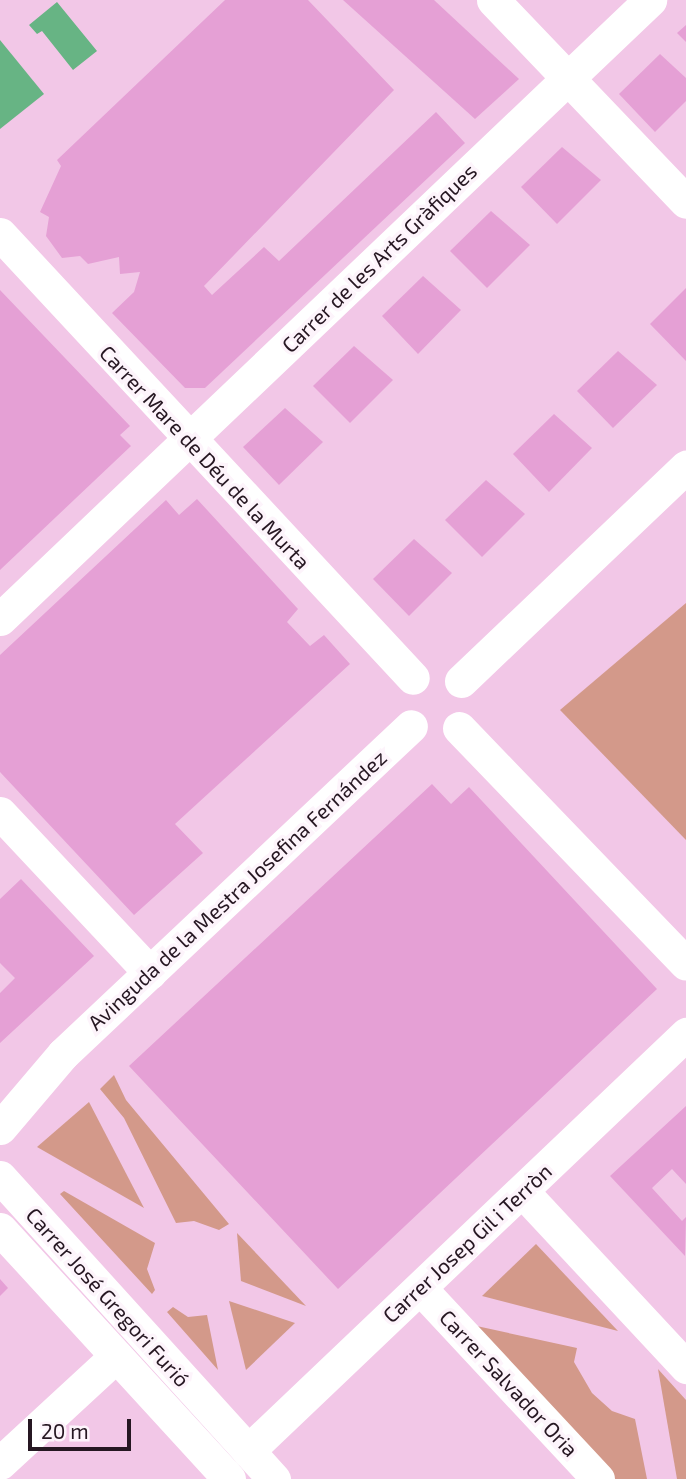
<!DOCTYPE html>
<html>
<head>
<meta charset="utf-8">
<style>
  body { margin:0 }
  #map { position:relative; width:686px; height:1479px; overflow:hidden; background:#f2c7e7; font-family:"Exo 2",sans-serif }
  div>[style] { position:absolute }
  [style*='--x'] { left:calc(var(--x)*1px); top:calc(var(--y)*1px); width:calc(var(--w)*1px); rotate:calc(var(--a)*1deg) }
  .green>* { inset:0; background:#d3998a }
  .water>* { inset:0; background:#67b484 }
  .building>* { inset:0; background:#e5a0d5 }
  .minor>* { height:33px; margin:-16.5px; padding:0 16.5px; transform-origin:16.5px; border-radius:16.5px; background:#fff }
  span { translate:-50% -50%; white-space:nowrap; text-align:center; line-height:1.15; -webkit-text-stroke:7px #fdf4fb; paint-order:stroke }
  .street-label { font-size:21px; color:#261722 }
  .scale { position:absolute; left:28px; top:1419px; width:103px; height:32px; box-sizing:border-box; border:4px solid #261722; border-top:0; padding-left:9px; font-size:21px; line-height:24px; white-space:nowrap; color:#261722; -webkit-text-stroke:5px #fdf4fb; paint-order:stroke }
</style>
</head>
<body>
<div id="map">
  <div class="green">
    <div style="clip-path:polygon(686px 603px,686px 840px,560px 710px)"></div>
    <div style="clip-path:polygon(114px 1075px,126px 1100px,229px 1224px,219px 1230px,194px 1221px,176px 1223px,124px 1118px,100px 1089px)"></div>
    <div style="clip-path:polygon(89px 1102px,144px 1208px,37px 1147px)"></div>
    <div style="clip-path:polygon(64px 1191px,155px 1243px,147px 1269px,155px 1290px,152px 1294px,60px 1194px)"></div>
    <div style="clip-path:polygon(237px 1233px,306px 1306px,241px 1281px)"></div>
    <div style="clip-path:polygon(536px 1244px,618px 1331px,482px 1296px)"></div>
    <div style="clip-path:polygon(229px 1301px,295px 1323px,246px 1370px)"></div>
    <div style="clip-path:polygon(173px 1307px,188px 1317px,207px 1315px,218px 1370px,167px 1312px)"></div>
    <div style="clip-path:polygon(472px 1325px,577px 1348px,574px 1362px,592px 1393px,612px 1411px,635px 1419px,647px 1479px,615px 1479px)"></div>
    <div style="clip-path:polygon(658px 1369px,686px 1400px,686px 1479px,677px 1479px)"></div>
  </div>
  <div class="water">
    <div style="clip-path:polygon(57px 2px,97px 51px,73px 70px,42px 31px,37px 34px,29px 25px)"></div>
    <div style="clip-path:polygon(0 40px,44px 94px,0 129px)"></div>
  </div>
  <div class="building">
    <div style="clip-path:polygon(225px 0,308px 0,394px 90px,204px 286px,212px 295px,264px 247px,279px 261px,436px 112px,465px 143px,205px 388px,185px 388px,112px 313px,134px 292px,140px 272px,120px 274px,119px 257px,88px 264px,80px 256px,62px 258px,46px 236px,49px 217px,40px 212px,61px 166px,57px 160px)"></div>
    <div style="clip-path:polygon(343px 0,434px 0,519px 79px,475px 119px)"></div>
    <div style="clip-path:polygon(686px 25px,686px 42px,677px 33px)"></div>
    <div style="clip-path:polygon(660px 54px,686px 78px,686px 101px,655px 132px,619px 94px)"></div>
    <div style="clip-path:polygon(562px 147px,601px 180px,557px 224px,521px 187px)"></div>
    <div style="clip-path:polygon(491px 211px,530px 245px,487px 288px,450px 251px)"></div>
    <div style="clip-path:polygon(423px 276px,461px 310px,418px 354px,382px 316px)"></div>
    <div style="clip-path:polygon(686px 288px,686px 361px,650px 324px)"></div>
    <div style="clip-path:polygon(0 290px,130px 426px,120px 435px,131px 446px,0 570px)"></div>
    <div style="clip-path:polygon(354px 346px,393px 380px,350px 423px,313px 386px)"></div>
    <div style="clip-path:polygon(618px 351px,657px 385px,613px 428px,577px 391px)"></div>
    <div style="clip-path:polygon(285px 408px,323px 442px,279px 485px,243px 447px)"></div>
    <div style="clip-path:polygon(554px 414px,592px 448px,549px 492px,513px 454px)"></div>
    <div style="clip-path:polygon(486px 480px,525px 514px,482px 557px,445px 520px)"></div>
    <div style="clip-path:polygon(197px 499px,298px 609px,287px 622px,310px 646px,324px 635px,350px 664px,175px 824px,203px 853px,134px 915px,0 772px,0 655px,166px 500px,179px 515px)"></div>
    <div style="clip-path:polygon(414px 539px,452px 573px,409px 616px,373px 579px)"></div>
    <div style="clip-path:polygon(432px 784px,451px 804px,469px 787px,657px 989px,338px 1289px,129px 1066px)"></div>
    <div style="clip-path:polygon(21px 879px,94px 956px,0 1043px,0 993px,15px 978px,0 963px,0 899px)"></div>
    <div style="clip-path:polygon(686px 1106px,686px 1184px,672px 1169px,652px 1188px,682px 1221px,686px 1217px,685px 1256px,610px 1176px)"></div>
    <div style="clip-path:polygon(0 1279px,8px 1288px,0 1296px)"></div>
  </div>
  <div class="minor">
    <div style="--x:493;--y:0;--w:279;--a:46.3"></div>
    <div style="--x:0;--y:234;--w:606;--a:47.07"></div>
    <div style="--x:0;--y:619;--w:898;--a:-43.6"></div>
    <div style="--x:461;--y:681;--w:311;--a:-43.6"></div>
    <div style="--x:459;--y:728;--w:327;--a:46.1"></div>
    <div style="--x:0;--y:813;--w:219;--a:46.8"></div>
    <div style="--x:0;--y:1128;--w:97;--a:-49.6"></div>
    <div style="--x:63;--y:1054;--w:478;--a:-43.3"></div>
    <div style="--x:0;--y:1177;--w:408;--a:47.8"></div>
    <div style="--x:522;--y:1191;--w:241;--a:47"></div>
    <div style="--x:0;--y:1229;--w:339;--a:47.5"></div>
    <div style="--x:420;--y:1288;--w:261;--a:47"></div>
    <div style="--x:248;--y:1451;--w:605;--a:-43.59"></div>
    <div style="--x:0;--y:1463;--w:158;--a:-42.7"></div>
  </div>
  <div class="street-label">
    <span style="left:379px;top:258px;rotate:-44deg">Carrer de les Arts Gràfiques</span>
    <span style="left:205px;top:457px;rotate:47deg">Carrer Mare de Déu de la Murta</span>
    <span style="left:237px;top:890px;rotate:-43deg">Avinguda de la Mestra Josefina Fernández</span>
    <span style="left:467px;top:1243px;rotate:-43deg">Carrer Josep Gil i Terròn</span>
    <span style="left:108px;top:1297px;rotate:48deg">Carrer José Gregori Furió</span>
    <span style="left:509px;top:1383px;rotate:47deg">Carrer Salvador Oria</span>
  </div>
  <div class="scale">20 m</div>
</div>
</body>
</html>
